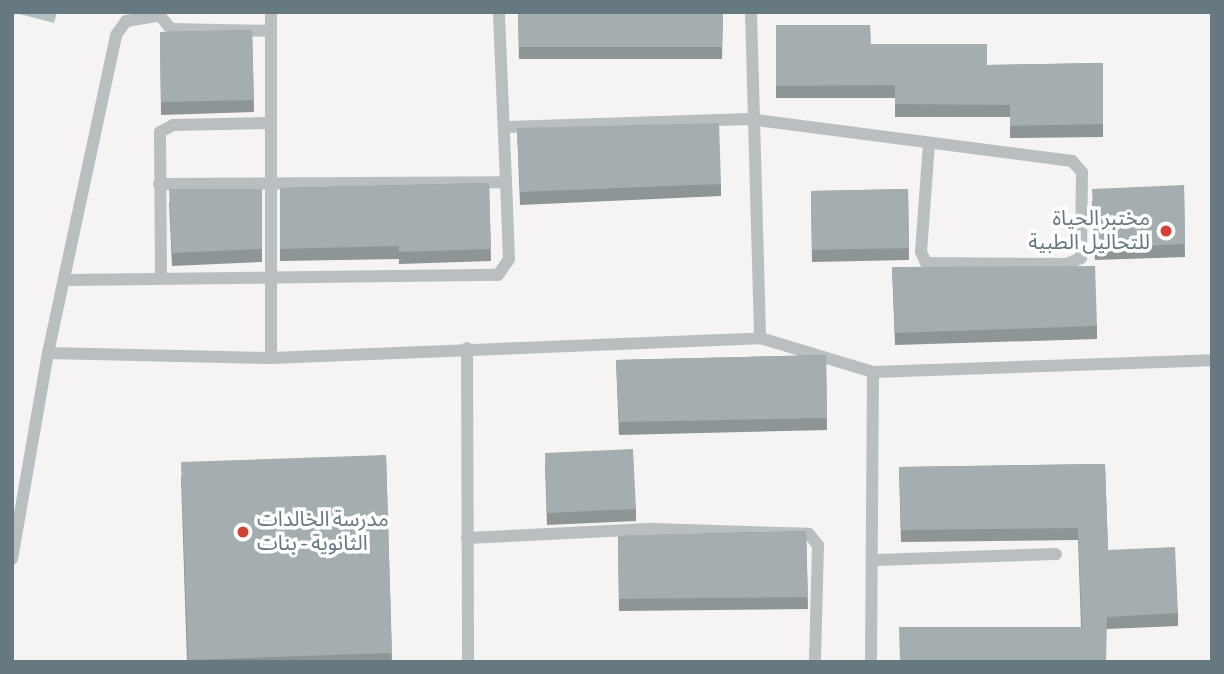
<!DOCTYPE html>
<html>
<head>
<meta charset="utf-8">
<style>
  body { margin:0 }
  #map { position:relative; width:1224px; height:674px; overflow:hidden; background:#f5f4f2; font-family:"Sofia Sans Condensed","Noto Sans Arabic",sans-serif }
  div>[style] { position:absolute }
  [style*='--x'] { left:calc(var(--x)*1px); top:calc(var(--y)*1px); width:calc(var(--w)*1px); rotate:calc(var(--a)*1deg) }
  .water>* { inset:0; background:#b4c1c4 }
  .minor>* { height:12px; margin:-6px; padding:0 6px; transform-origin:6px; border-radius:6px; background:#b9bfc1 }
  .wall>* { inset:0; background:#8d9597 }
  .building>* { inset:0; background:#a4adb0 }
  .dots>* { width:19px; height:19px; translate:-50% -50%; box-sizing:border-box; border:4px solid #fff; border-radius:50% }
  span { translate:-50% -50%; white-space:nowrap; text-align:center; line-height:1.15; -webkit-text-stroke:7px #fff; paint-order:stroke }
  .poi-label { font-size:21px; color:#667880 }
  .right { translate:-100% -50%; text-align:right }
  .left { translate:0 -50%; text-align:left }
  .frame { position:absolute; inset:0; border:14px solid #667880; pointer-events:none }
</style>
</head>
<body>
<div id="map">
  <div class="water">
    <div style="clip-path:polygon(12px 12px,57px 12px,54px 23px)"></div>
  </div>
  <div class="minor">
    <div style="--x:157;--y:12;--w:22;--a:51"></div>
    <div style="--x:171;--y:29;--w:100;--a:1.1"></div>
    <div style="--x:271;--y:12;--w:346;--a:90"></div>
    <div style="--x:271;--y:358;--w:489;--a:-2.3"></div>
    <div style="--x:760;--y:338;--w:118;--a:16.7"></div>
    <div style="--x:873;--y:372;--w:290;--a:90.4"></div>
    <div style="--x:751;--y:12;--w:326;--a:88.4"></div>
    <div style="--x:506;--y:127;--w:243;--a:-1.9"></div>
    <div style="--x:749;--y:119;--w:326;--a:7.4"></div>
    <div style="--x:1072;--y:161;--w:15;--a:48"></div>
    <div style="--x:1082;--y:172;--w:86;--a:90.7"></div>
    <div style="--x:1081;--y:258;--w:15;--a:157"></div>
    <div style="--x:1067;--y:264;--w:141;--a:-179.6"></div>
    <div style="--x:926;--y:263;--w:12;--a:-114"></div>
    <div style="--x:921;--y:252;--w:109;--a:-85.8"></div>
    <div style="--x:159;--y:184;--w:347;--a:-0.3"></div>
    <div style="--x:506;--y:182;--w:170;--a:-92.4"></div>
    <div style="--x:161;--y:276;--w:144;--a:-90.4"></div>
    <div style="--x:160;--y:132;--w:15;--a:-28"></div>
    <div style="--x:173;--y:125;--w:98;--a:-1.2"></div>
    <div style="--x:66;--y:280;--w:432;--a:-0.7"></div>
    <div style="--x:498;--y:275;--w:19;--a:-55"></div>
    <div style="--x:509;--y:259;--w:77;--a:-92.2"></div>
    <div style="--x:467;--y:348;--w:314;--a:89.8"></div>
    <div style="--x:48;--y:353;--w:223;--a:1.3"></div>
    <div style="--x:873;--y:372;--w:339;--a:-2"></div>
    <div style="--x:467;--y:538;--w:187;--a:-2.8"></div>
    <div style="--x:654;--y:529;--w:155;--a:1.8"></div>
    <div style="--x:809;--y:534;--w:14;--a:51"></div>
    <div style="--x:818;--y:545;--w:117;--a:91.5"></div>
    <div style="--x:12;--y:559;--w:209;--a:-80.1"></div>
    <div style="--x:48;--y:353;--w:325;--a:-77.9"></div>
    <div style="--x:116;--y:35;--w:17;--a:-54"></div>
    <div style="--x:126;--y:21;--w:31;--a:-9"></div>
    <div style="--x:876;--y:560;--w:180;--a:-1.9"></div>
  </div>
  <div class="wall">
    <div style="clip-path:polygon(518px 12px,723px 12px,722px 59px,519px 59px)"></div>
    <div style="clip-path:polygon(776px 25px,871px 44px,987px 65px,1103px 63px,1103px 137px,1010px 138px,1010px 117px,895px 117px,895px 98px,776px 98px)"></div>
    <div style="clip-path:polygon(252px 30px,254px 112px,161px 115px,160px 32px)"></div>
    <div style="clip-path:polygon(517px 128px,721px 184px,721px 196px,520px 205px)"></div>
    <div style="clip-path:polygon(489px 183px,491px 261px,399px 264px,399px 259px,280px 261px,280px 188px)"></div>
    <div style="clip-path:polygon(1184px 185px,1185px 257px,1095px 260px,1092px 201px)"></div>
    <div style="clip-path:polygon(262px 189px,262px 262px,172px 266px,169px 202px)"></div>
    <div style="clip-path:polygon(908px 189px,909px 260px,812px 262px,811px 191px)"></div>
    <div style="clip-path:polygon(892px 267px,1097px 326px,1097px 339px,895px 345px)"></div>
    <div style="clip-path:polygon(826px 355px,827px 430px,619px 435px,616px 360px)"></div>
    <div style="clip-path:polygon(386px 455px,392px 662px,187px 662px,181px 477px)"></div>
    <div style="clip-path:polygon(1105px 464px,1108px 550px,1178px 613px,1178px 626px,1107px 629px,1081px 627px,1078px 540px,901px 542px,899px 467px)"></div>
    <div style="clip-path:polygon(545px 465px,636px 509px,636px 521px,547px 525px)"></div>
    <div style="clip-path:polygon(806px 531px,808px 609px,619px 611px,618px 536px)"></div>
  </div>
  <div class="building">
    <div style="clip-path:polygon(518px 12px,723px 12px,722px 47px,519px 47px)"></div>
    <div style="clip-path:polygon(776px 25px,870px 25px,871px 44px,987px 44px,987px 65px,1103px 63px,1103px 124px,1010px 126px,1010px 105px,895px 104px,895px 85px,776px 86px)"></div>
    <div style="clip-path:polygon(252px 30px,254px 100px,161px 102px,160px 32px)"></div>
    <div style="clip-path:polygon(719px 123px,721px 184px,520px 192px,517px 128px)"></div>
    <div style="clip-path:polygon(489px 183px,491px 249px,399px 252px,399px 246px,280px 249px,280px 188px)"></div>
    <div style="clip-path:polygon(1184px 185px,1185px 244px,1095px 248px,1092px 189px)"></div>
    <div style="clip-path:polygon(169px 189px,262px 189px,262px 249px,172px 253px)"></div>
    <div style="clip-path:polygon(908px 189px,909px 248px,812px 250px,811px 191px)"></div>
    <div style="clip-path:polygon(1095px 266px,1097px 326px,895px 333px,892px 267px)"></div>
    <div style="clip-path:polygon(826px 355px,827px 418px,619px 422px,616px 360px)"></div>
    <div style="clip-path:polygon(633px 449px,636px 509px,547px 513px,545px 453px)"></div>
    <div style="clip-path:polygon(386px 455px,392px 653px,188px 660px,181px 462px)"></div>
    <div style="clip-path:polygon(1105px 464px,1108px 550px,1175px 547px,1178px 613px,1107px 617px,1106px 662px,900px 662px,899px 627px,1082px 627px,1078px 528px,901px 530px,899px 467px)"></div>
    <div style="clip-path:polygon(806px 531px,808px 597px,619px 599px,618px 536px)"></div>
  </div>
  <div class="dots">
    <div style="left:1166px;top:231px;background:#d34333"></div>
    <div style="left:243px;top:532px;background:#d34333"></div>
  </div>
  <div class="poi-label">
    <span class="right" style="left:1150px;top:231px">مختبر الحياة<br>للتحاليل الطبية</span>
    <span class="left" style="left:257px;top:532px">مدرسة الخالدات<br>الثانوية - بنات</span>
  </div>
  <div class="frame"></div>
</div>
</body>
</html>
